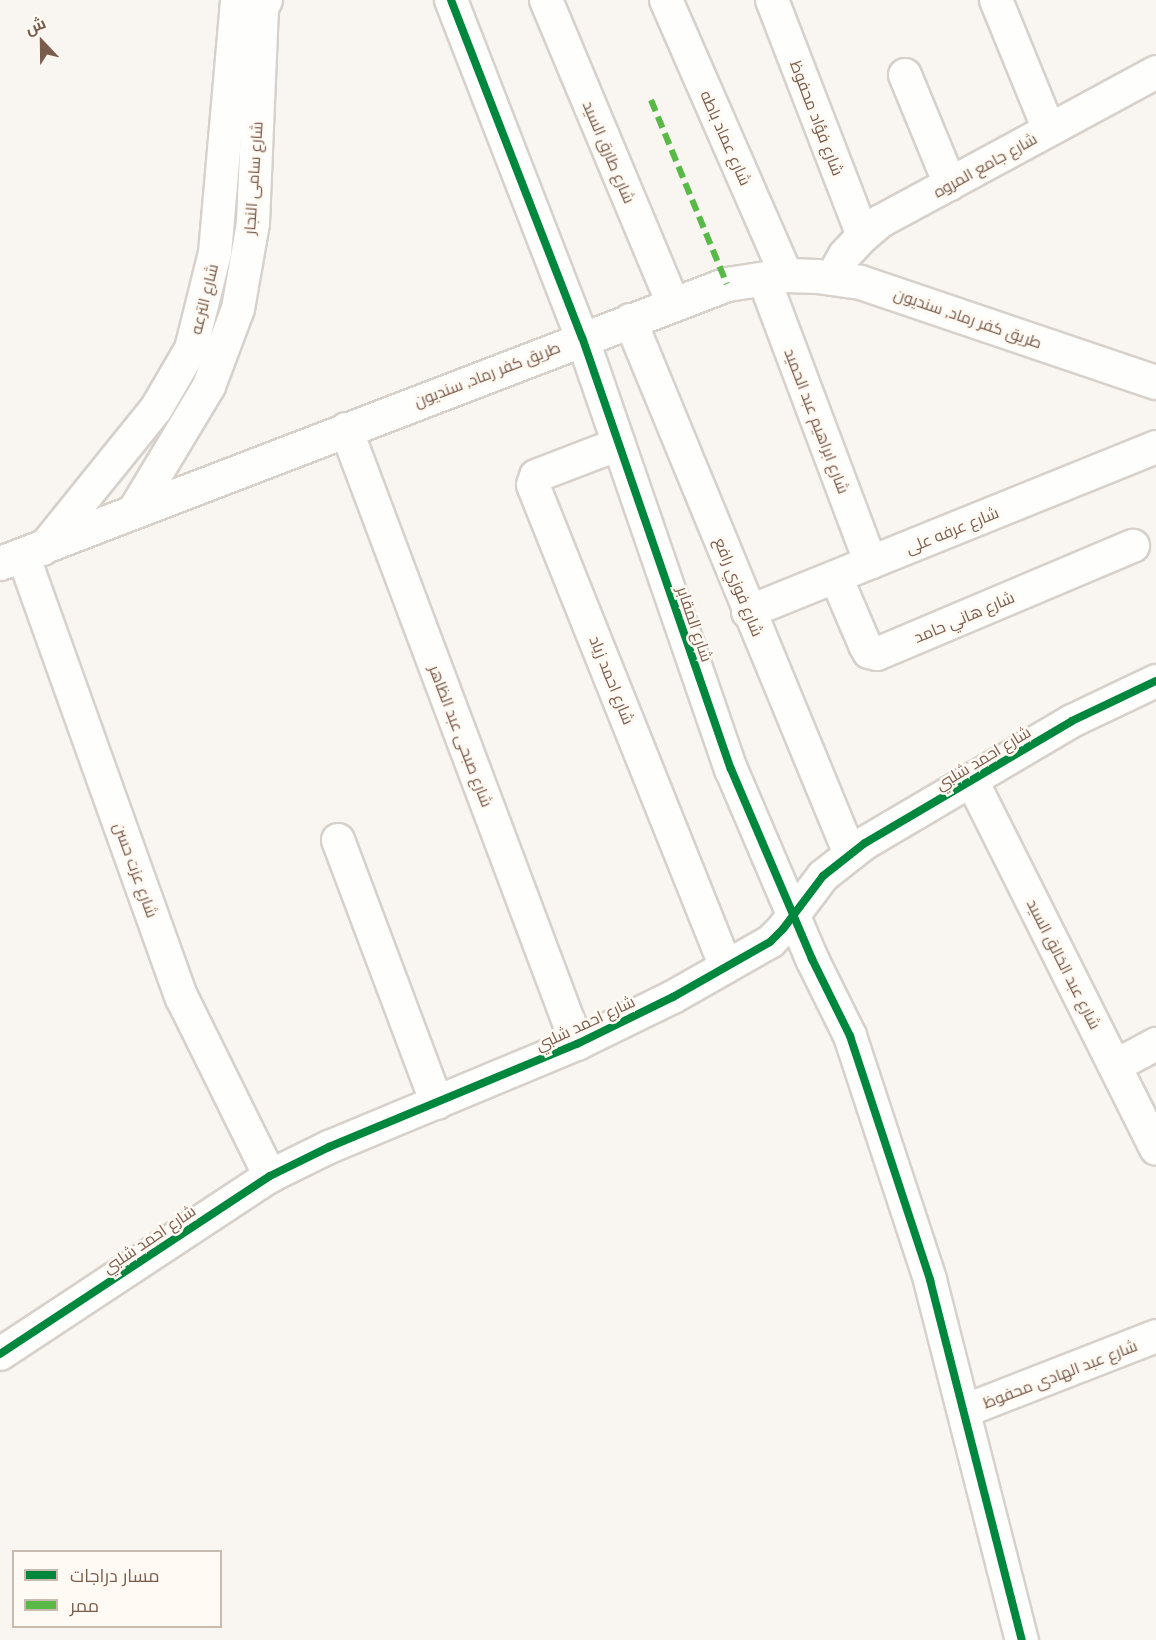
<!DOCTYPE html>
<html>
<head>
<meta charset="utf-8">
<style>
  body { margin:0 }
  #map { position:relative; width:1156px; height:1640px; overflow:hidden; background:#f9f5f0; font-family:Lato,Cairo,sans-serif }
  div>[style] { position:absolute }
  [style*='--x'] { left:calc(var(--x)*1px); top:calc(var(--y)*1px); width:calc(var(--w)*1px); rotate:calc(var(--a)*1deg) }
  .roads { filter:drop-shadow(2px 0 #d7d1cb) drop-shadow(-2px 0 #d7d1cb) drop-shadow(0 2px #d7d1cb) drop-shadow(0 -2px #d7d1cb) }
  .minor>* { height:32px; margin:-16px; padding:0 16px; transform-origin:16px; border-radius:16px; background:#fefefd }
  .tertiary>* { height:33px; margin:-16.5px; padding:0 16.5px; transform-origin:16.5px; border-radius:16.5px; background:#fefefd }
  .quiet>* { height:6px; margin-top:-3px; transform-origin:0; background:repeating-linear-gradient(90deg,#58b947 0 12px,transparent 0 18px) }
  .cycleway>* { height:8px; margin:-4px; padding:0 4px; transform-origin:4px; border-radius:4px; background:#00873e }
  span { translate:-50% -50%; white-space:nowrap; text-align:center; line-height:1.15; -webkit-text-stroke:5px #fffaf3; paint-order:stroke }
  .street-label { font-size:16px; color:#7a5c4d }
  .legend { position:absolute; left:12px; top:1550px; width:210px; height:78px; box-sizing:border-box; background:#fffaf3; border:2px solid #cabbb1; margin:0; padding:8px 10px; list-style:none; font-size:18px; color:#7a5c4d }
  .legend li { display:flex; align-items:center; gap:12px; height:30px }
  .legend b { width:30px; border:2px solid #cabbb1 }
  .north { position:absolute; left:12px; top:12px; width:60px; height:60px; -webkit-text-stroke:4px #fffaf3; paint-order:stroke; rotate:338deg; font-size:16px; font-weight:700; line-height:24px; text-align:center; color:#7a5c4d }
  .north::after { content:''; display:block; margin:auto; width:21px; height:27px; background:#7a5c4d; clip-path:polygon(50% 0,100% 100%,50% 72%,0 100%) }
</style>
</head>
<body>
<div id="map">
  <div class="roads">
    <div class="minor">
      <div style="--x:451;--y:0;--w:362;--a:68.8"></div>
      <div style="--x:582;--y:337;--w:457;--a:71"></div>
      <div style="--x:731;--y:769;--w:207;--a:66.9"></div>
      <div style="--x:812;--y:959;--w:86;--a:63.7"></div>
      <div style="--x:850;--y:1036;--w:257;--a:71.8"></div>
      <div style="--x:930;--y:1280;--w:372;--a:75.7"></div>
      <div style="--x:546;--y:0;--w:329;--a:67.3"></div>
      <div style="--x:666;--y:0;--w:300;--a:66.4"></div>
      <div style="--x:772;--y:0;--w:253;--a:68.9"></div>
      <div style="--x:996;--y:0;--w:140;--a:67.8"></div>
      <div style="--x:905;--y:75;--w:118;--a:67.6"></div>
      <div style="--x:832;--y:278;--w:26;--a:-61"></div>
      <div style="--x:845;--y:255;--w:26;--a:-47"></div>
      <div style="--x:863;--y:236;--w:23;--a:-40"></div>
      <div style="--x:881;--y:221;--w:313;--a:-28.4"></div>
      <div style="--x:764;--y:279;--w:303;--a:69.4"></div>
      <div style="--x:630;--y:320;--w:578;--a:67.61"></div>
      <div style="--x:346;--y:429;--w:657;--a:69.41"></div>
      <div style="--x:619;--y:444;--w:84;--a:159"></div>
      <div style="--x:541;--y:474;--w:5;--a:158"></div>
      <div style="--x:536;--y:476;--w:9;--a:108"></div>
      <div style="--x:533;--y:485;--w:519;--a:68.18"></div>
      <div style="--x:134;--y:511;--w:146;--a:-59"></div>
      <div style="--x:209;--y:386;--w:82;--a:-69.4"></div>
      <div style="--x:238;--y:309;--w:87;--a:-80.1"></div>
      <div style="--x:253;--y:223;--w:215;--a:-87.6"></div>
      <div style="--x:262;--y:8;--w:9;--a:-63"></div>
      <div style="--x:43;--y:549;--w:180;--a:-51.1"></div>
      <div style="--x:156;--y:409;--w:69;--a:-59.7"></div>
      <div style="--x:191;--y:349;--w:99;--a:-76"></div>
      <div style="--x:215;--y:253;--w:254;--a:-85"></div>
      <div style="--x:23;--y:555;--w:471;--a:70.3"></div>
      <div style="--x:182;--y:998;--w:199;--a:63.7"></div>
      <div style="--x:836;--y:577;--w:74;--a:66.9"></div>
      <div style="--x:865;--y:645;--w:8;--a:60"></div>
      <div style="--x:869;--y:652;--w:8;--a:14"></div>
      <div style="--x:877;--y:654;--w:278;--a:-22.9"></div>
      <div style="--x:748;--y:612;--w:440;--a:-22"></div>
      <div style="--x:972;--y:781;--w:411;--a:63.4"></div>
      <div style="--x:338;--y:840;--w:281;--a:69.4"></div>
      <div style="--x:1115;--y:1066;--w:47;--a:-28.2"></div>
      <div style="--x:0;--y:1354;--w:323;--a:-33.4"></div>
      <div style="--x:270;--y:1176;--w:66;--a:-26.2"></div>
      <div style="--x:329;--y:1147;--w:269;--a:-22.6"></div>
      <div style="--x:577;--y:1044;--w:107;--a:-26.1"></div>
      <div style="--x:673;--y:997;--w:112;--a:-29.6"></div>
      <div style="--x:770;--y:942;--w:18;--a:-45"></div>
      <div style="--x:783;--y:929;--w:66;--a:-53"></div>
      <div style="--x:823;--y:876;--w:53;--a:-38.2"></div>
      <div style="--x:865;--y:843;--w:240;--a:-30.5"></div>
      <div style="--x:1072;--y:721;--w:93;--a:-25.5"></div>
      <div style="--x:964;--y:1411;--w:206;--a:-21.3"></div>
    </div>
    <div class="tertiary">
      <div style="--x:0;--y:563;--w:779;--a:-21"></div>
      <div style="--x:727;--y:284;--w:60;--a:-8.7"></div>
      <div style="--x:786;--y:275;--w:31;--a:2"></div>
      <div style="--x:817;--y:276;--w:43;--a:7.9"></div>
      <div style="--x:860;--y:282;--w:312;--a:18.7"></div>
    </div>
  </div>
  <div class="quiet">
    <div style="--x:651;--y:100;--w:199;--a:67.6"></div>
  </div>
  <div class="cycleway">
    <div style="--x:451;--y:0;--w:362;--a:68.8"></div>
    <div style="--x:582;--y:337;--w:457;--a:71"></div>
    <div style="--x:731;--y:769;--w:207;--a:66.9"></div>
    <div style="--x:812;--y:959;--w:86;--a:63.7"></div>
    <div style="--x:850;--y:1036;--w:257;--a:71.8"></div>
    <div style="--x:930;--y:1280;--w:372;--a:75.7"></div>
    <div style="--x:0;--y:1354;--w:323;--a:-33.4"></div>
    <div style="--x:270;--y:1176;--w:66;--a:-26.2"></div>
    <div style="--x:329;--y:1147;--w:269;--a:-22.6"></div>
    <div style="--x:577;--y:1044;--w:107;--a:-26.1"></div>
    <div style="--x:673;--y:997;--w:112;--a:-29.6"></div>
    <div style="--x:770;--y:942;--w:18;--a:-45"></div>
    <div style="--x:783;--y:929;--w:66;--a:-53"></div>
    <div style="--x:823;--y:876;--w:53;--a:-38.2"></div>
    <div style="--x:865;--y:843;--w:240;--a:-30.5"></div>
    <div style="--x:1072;--y:721;--w:93;--a:-25.5"></div>
  </div>
  <div class="street-label">
    <span style="left:817px;top:118px;rotate:69deg">شارع فؤاد محفوظ</span>
    <span style="left:726px;top:138px;rotate:66deg">شارع عماد باطه</span>
    <span style="left:609px;top:152px;rotate:67deg">شارع طارق السيد</span>
    <span style="left:985px;top:165px;rotate:-29deg">شارع جامع المروه</span>
    <span style="left:253px;top:178px;rotate:-86deg">شارع سامى النجار</span>
    <span style="left:204px;top:299px;rotate:-76deg">شارع الترعه</span>
    <span style="left:968px;top:318px;rotate:19deg">طريق كفر رماد, سنديون</span>
    <span style="left:487px;top:374px;rotate:-21deg">طريق كفر رماد, سنديون</span>
    <span style="left:817px;top:421px;rotate:69deg">شارع ابراهيم عبد الحميد</span>
    <span style="left:952px;top:530px;rotate:-22deg">شارع عرفه على</span>
    <span style="left:739px;top:587px;rotate:68deg">شارع فوزي رافع</span>
    <span style="left:964px;top:617px;rotate:-23deg">شارع هاني حامد</span>
    <span style="left:695px;top:624px;rotate:71deg">شارع المقابر</span>
    <span style="left:612px;top:680px;rotate:68deg">شارع احمد زياد</span>
    <span style="left:461px;top:736px;rotate:69deg">شارع صبحى عبد الظاهر</span>
    <span style="left:983px;top:758px;rotate:-31deg">شارع احمد شلبي</span>
    <span style="left:136px;top:870px;rotate:70deg">شارع عزت حسن</span>
    <span style="left:1064px;top:964px;rotate:63deg">شارع عبد الخالق السيد</span>
    <span style="left:585px;top:1023px;rotate:-25deg">شارع احمد شلبي</span>
    <span style="left:149px;top:1239px;rotate:-34deg">شارع احمد شلبي</span>
    <span style="left:1060px;top:1374px;rotate:-21deg">شارع عبد الهادى محفوظ</span>
  </div>
  <ul class="legend">
  <li><b style="height:8px;background:#00873e"></b>مسار دراجات</li>
  <li><b style="height:8px;background:#58b947"></b>ممر</li>
  </ul>
  <div class="north">ش</div>
</div>
</body>
</html>
